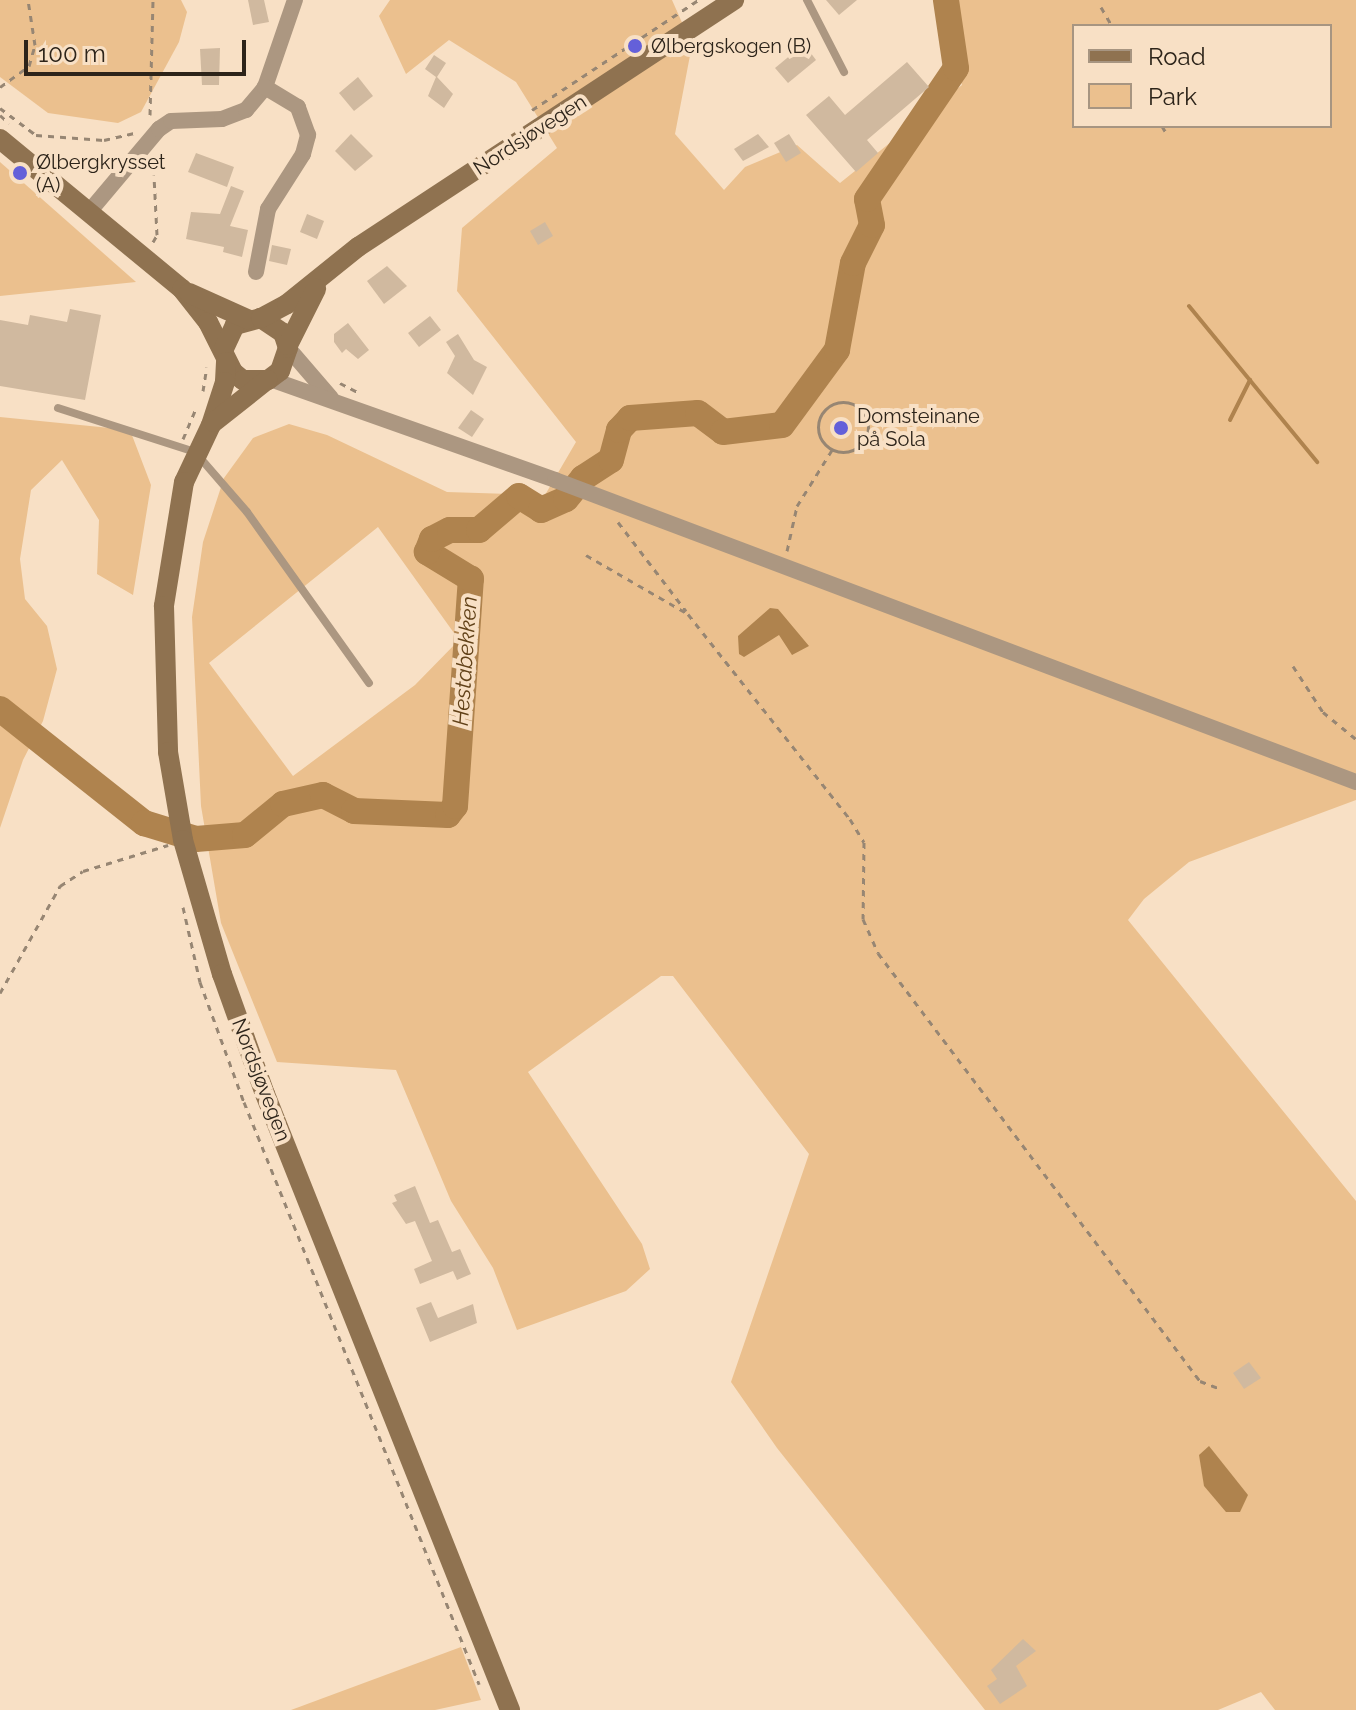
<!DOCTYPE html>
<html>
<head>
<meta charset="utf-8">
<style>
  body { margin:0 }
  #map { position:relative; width:1356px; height:1710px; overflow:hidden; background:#f8e0c5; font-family:Raleway,sans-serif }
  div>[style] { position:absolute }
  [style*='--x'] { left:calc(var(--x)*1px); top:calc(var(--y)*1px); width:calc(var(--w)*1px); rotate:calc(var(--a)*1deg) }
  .green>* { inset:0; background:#ebc08e }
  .water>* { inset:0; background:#af834e }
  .stream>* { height:4px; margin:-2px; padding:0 2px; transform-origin:2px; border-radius:2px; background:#af834e }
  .river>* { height:26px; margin:-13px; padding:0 13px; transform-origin:13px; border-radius:13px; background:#af834e }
  .building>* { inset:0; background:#d0b99f }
  .path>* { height:3px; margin-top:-1.5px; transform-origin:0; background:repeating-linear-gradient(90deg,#978673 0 6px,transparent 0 12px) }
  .path>.ring { margin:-1.5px; padding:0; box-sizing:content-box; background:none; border:3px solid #978673; border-radius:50% }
  .service>* { height:8px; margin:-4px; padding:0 4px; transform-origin:4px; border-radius:4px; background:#ac9781 }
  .minor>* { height:16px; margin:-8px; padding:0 8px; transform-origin:8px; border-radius:8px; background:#ac9781 }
  .secondary>* { height:20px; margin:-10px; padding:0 10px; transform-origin:10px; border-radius:10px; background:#8f7250 }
  .dots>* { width:22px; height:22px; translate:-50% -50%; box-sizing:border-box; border:4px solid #f8e0c5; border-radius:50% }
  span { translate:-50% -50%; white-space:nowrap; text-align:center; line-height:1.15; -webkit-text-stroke:8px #f8e0c5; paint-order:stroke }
  .poi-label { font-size:20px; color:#2d241a }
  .left { translate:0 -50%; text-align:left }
  .street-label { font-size:20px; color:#2d241a }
  .water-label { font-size:22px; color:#614118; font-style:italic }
  .legend { position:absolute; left:1072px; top:24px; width:260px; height:104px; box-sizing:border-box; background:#f8e0c5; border:2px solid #a79581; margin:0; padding:10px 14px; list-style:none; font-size:24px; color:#2d241a }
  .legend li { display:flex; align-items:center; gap:16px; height:40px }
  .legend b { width:40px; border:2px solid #a79581 }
  .scale { position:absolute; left:24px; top:40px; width:222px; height:36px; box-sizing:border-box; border:4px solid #2d241a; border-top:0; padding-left:10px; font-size:24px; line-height:28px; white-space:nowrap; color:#2d241a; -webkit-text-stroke:6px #f8e0c5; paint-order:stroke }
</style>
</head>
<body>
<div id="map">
  <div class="green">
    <div style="clip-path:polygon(0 0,181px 0,187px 12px,179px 42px,141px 112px,118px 123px,48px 113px,0 77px)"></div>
    <div style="clip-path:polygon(evenodd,390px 0,672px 0,692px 45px,675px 134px,724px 190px,745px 167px,797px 145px,840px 183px,962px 85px,934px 0,1356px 0,1356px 800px,1189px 862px,1144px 899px,1128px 920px,1356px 1201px,1356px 1710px,1275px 1710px,1261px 1692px,1218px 1710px,985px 1710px,777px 1448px,731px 1382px,809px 1154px,673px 976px,661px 976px,528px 1072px,642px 1244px,650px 1269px,626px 1291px,517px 1330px,493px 1268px,451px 1201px,396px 1070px,277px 1062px,221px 923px,201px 806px,192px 617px,203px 542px,224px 478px,253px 438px,289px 424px,327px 435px,447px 492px,545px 495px,576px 442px,457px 291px,462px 228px,557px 148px,516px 82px,449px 40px,406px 74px,379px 16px,390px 0,1074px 26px,1330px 26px,1330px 126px,1074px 126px,1074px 26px,390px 0,378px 527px,459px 640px,415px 685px,293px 776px,209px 663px,378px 527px)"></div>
    <div style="clip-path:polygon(0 162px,136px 282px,0 296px)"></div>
    <div style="clip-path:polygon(0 417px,130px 430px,151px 485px,133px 595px,97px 574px,99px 520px,62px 460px,31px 490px,20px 559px,25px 599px,47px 626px,57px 669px,43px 721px,23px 760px,0 828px)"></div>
    <div style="clip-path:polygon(461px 1647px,481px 1700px,435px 1710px,291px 1710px)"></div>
  </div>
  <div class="water">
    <div style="clip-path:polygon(770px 608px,778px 609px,809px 646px,792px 655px,779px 635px,744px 657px,739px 654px,738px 636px)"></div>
    <div style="clip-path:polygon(1209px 1446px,1248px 1495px,1240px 1512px,1226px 1512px,1204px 1486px,1199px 1455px)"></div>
  </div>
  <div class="stream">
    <div style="--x:1189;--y:306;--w:202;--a:50.6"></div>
    <div style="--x:1230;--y:420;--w:45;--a:-63.4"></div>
  </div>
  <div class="river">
    <div style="--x:0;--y:709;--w:184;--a:38.4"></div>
    <div style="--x:144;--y:823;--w:54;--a:17.1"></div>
    <div style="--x:196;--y:839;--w:49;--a:-4.7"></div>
    <div style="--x:245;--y:835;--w:49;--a:-39.2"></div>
    <div style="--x:283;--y:804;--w:41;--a:-12.7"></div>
    <div style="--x:323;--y:795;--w:35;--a:27"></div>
    <div style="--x:354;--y:811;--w:94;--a:2.4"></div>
    <div style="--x:448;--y:815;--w:11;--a:-52"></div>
    <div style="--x:455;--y:806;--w:228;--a:-86"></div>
    <div style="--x:471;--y:579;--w:52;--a:-148.5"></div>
    <div style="--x:427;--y:552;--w:14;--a:-69"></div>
    <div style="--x:432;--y:539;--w:20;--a:-27"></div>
    <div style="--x:450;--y:530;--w:29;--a:0"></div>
    <div style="--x:479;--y:530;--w:52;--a:-40.4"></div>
    <div style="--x:519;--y:496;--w:26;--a:32"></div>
    <div style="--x:541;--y:510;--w:27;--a:-24"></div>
    <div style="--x:566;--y:499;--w:27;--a:-51"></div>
    <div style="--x:583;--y:478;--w:33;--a:-33"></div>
    <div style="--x:611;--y:460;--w:31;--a:-75"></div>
    <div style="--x:619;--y:430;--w:16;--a:-47"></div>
    <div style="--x:630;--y:418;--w:68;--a:-4.2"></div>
    <div style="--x:698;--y:413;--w:31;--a:37"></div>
    <div style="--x:723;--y:432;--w:59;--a:-6.8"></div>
    <div style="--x:782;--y:425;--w:93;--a:-53.7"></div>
    <div style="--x:837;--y:350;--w:88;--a:-79.6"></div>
    <div style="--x:853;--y:263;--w:42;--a:-63.4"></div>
    <div style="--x:872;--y:225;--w:26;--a:-101"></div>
    <div style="--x:867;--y:199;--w:158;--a:-55.8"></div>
    <div style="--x:956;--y:68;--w:69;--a:-98.4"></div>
  </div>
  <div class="building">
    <div style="clip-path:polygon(248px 0,264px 0,269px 22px,253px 25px)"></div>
    <div style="clip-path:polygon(826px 0,857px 0,839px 15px)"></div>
    <div style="clip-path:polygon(804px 44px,816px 60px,788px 83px,775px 68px)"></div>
    <div style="clip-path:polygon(220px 48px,219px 85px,202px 85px,200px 49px)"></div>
    <div style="clip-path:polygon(434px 55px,446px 63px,437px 77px,453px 94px,444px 108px,428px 96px,436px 77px,425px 69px)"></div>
    <div style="clip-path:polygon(907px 62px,929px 87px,867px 140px,878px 153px,856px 172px,806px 115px,829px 96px,845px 115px)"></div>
    <div style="clip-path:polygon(358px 77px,373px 96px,354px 111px,339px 93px)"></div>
    <div style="clip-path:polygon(351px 134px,373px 156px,355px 171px,335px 151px)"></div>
    <div style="clip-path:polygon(758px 134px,769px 147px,743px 161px,734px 149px)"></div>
    <div style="clip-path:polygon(789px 134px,801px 153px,786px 162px,774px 143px)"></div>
    <div style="clip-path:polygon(196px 153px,234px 167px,227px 187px,188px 172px)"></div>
    <div style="clip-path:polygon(231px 186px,244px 191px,230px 226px,248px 230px,242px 257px,223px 252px,224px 247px,186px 239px,191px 212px,220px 214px)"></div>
    <div style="clip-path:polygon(307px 214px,324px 221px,317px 239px,300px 232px)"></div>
    <div style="clip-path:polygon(545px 222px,553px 236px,538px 245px,530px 231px)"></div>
    <div style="clip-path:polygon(272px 245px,291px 249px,287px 265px,269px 261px)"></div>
    <div style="clip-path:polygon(387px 266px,407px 286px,384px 304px,367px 281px)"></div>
    <div style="clip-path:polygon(70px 309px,101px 315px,85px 400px,0 386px,0 320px,28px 325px,30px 315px,67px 322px)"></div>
    <div style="clip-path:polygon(430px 316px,441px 330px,419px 347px,408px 333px)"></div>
    <div style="clip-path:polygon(348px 323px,369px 350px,358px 359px,346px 349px,342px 353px,334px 342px,334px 334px)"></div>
    <div style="clip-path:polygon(458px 334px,474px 360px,487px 367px,473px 395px,447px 373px,455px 356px,446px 342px)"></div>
    <div style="clip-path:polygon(471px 410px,484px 419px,472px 437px,458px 428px)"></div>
    <div style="clip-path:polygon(415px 1186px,430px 1223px,438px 1220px,452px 1252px,460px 1249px,471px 1274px,457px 1280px,453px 1271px,420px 1284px,414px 1269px,432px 1261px,415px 1221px,406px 1224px,392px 1203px,397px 1201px,394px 1195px)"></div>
    <div style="clip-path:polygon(431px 1302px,438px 1318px,473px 1304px,477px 1323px,430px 1342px,416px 1308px)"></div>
    <div style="clip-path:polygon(1249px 1362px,1261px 1378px,1244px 1389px,1233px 1373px)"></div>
    <div style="clip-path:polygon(1023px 1639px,1036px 1651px,1016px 1666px,1027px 1686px,1000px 1704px,987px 1686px,997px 1679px,991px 1670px)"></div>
  </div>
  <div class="path">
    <div style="--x:1101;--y:7;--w:22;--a:60"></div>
    <div style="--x:0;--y:87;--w:36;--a:-36"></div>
    <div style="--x:29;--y:66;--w:22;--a:-74"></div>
    <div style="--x:35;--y:45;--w:46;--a:-98.8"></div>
    <div style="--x:0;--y:108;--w:45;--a:36.9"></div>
    <div style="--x:36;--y:135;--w:68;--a:4.2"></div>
    <div style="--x:104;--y:140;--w:31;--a:-13"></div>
    <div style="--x:532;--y:110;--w:199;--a:-33.5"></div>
    <div style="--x:0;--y:115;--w:12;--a:42"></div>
    <div style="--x:150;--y:115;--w:115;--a:-88.5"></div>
    <div style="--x:1162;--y:126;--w:6;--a:59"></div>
    <div style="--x:153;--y:242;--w:8;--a:-60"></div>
    <div style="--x:157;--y:235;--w:60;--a:-92.9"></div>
    <div style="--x:340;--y:383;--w:20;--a:27"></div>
    <div style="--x:203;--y:391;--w:24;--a:-81"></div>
    <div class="ring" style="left:818px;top:402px;width:47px;height:47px"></div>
    <div style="--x:183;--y:439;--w:33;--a:-67"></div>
    <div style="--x:618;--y:522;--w:112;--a:52.6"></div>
    <div style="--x:787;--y:551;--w:46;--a:-77.5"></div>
    <div style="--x:797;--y:506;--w:66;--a:-58"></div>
    <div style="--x:586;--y:555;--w:118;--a:30"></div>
    <div style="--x:688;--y:614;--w:261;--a:51.7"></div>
    <div style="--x:850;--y:819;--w:27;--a:59"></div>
    <div style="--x:864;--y:842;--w:77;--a:90.7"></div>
    <div style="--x:863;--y:919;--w:37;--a:66"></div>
    <div style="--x:878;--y:953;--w:536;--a:53.04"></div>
    <div style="--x:1200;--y:1381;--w:22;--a:21"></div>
    <div style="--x:1293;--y:666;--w:55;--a:56.9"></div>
    <div style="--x:1323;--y:712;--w:43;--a:39.3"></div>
    <div style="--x:183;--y:907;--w:77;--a:77.2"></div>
    <div style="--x:200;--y:982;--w:128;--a:69.9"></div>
    <div style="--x:244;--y:1102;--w:628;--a:68.01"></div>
    <div style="--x:0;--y:993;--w:123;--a:-60.7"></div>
    <div style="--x:60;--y:886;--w:27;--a:-33"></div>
    <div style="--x:83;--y:871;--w:89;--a:-17"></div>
  </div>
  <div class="service">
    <div style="--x:807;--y:0;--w:81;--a:62.8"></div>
    <div style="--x:58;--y:408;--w:144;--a:17.8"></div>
    <div style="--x:195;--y:452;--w:79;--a:49.1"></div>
    <div style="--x:247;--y:512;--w:210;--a:54.5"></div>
  </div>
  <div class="minor">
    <div style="--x:89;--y:212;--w:109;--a:-49.9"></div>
    <div style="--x:159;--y:129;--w:14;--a:-34"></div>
    <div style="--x:171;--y:121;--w:51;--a:-2.2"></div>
    <div style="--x:222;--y:119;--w:26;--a:-21"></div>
    <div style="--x:246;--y:110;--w:30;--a:-50"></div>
    <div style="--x:265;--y:87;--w:92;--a:-71"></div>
    <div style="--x:256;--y:272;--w:64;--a:-79.2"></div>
    <div style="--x:268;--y:209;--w:65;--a:-57.5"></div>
    <div style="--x:303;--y:154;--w:20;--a:-75"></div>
    <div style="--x:308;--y:135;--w:30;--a:-110"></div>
    <div style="--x:298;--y:107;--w:39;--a:-149"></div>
    <div style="--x:288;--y:348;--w:66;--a:49.3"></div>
    <div style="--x:270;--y:379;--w:302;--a:19.5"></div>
    <div style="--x:555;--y:480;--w:856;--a:20.66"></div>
  </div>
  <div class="secondary">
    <div style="--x:0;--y:139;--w:236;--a:39.5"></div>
    <div style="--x:182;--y:289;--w:42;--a:51.8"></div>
    <div style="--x:208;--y:322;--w:56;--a:63.4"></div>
    <div style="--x:233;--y:372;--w:13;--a:39"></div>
    <div style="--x:243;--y:380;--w:25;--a:0"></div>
    <div style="--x:268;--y:380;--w:15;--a:-37"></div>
    <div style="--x:280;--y:371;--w:24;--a:-71"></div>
    <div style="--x:288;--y:348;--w:16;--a:-108"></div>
    <div style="--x:283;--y:333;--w:27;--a:-146"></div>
    <div style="--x:261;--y:318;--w:27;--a:165"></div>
    <div style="--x:235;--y:325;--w:26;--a:115"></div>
    <div style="--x:189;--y:293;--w:64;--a:24.1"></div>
    <div style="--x:261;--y:318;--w:30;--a:-28"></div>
    <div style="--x:287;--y:304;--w:91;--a:-38.8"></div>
    <div style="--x:358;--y:247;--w:450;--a:-33.3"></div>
    <div style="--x:288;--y:345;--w:63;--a:-63.4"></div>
    <div style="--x:226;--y:362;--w:20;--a:93"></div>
    <div style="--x:225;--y:382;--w:45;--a:108"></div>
    <div style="--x:211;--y:425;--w:63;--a:115.3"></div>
    <div style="--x:184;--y:482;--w:126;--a:99.2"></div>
    <div style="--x:164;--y:606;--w:146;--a:88.4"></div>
    <div style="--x:168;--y:752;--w:89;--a:80.3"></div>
    <div style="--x:183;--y:840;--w:140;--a:73.8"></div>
    <div style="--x:222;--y:974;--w:127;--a:70.3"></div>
    <div style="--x:265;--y:1094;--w:663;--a:68.31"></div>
    <div style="--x:214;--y:422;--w:68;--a:-38.4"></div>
  </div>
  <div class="dots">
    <div style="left:635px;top:46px;background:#6460d9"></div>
    <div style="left:20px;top:173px;background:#6460d9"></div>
    <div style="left:841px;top:428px;background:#6460d9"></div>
  </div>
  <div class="poi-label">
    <span class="left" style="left:651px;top:46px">Ølbergskogen (B)</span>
    <span class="left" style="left:36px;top:174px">Ølbergkrysset<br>(A)</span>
    <span class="left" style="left:857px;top:428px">Domsteinane<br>på Sola</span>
  </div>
  <div class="street-label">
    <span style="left:530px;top:135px;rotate:-33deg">Nordsjøvegen</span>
    <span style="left:261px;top:1080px;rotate:69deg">Nordsjøvegen</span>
  </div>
  <div class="water-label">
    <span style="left:465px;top:661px;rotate:-86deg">Hestabekken</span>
  </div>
  <ul class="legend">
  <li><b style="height:10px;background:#8f7250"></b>Road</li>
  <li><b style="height:22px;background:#ebc08e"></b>Park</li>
  </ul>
  <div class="scale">100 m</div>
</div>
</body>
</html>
